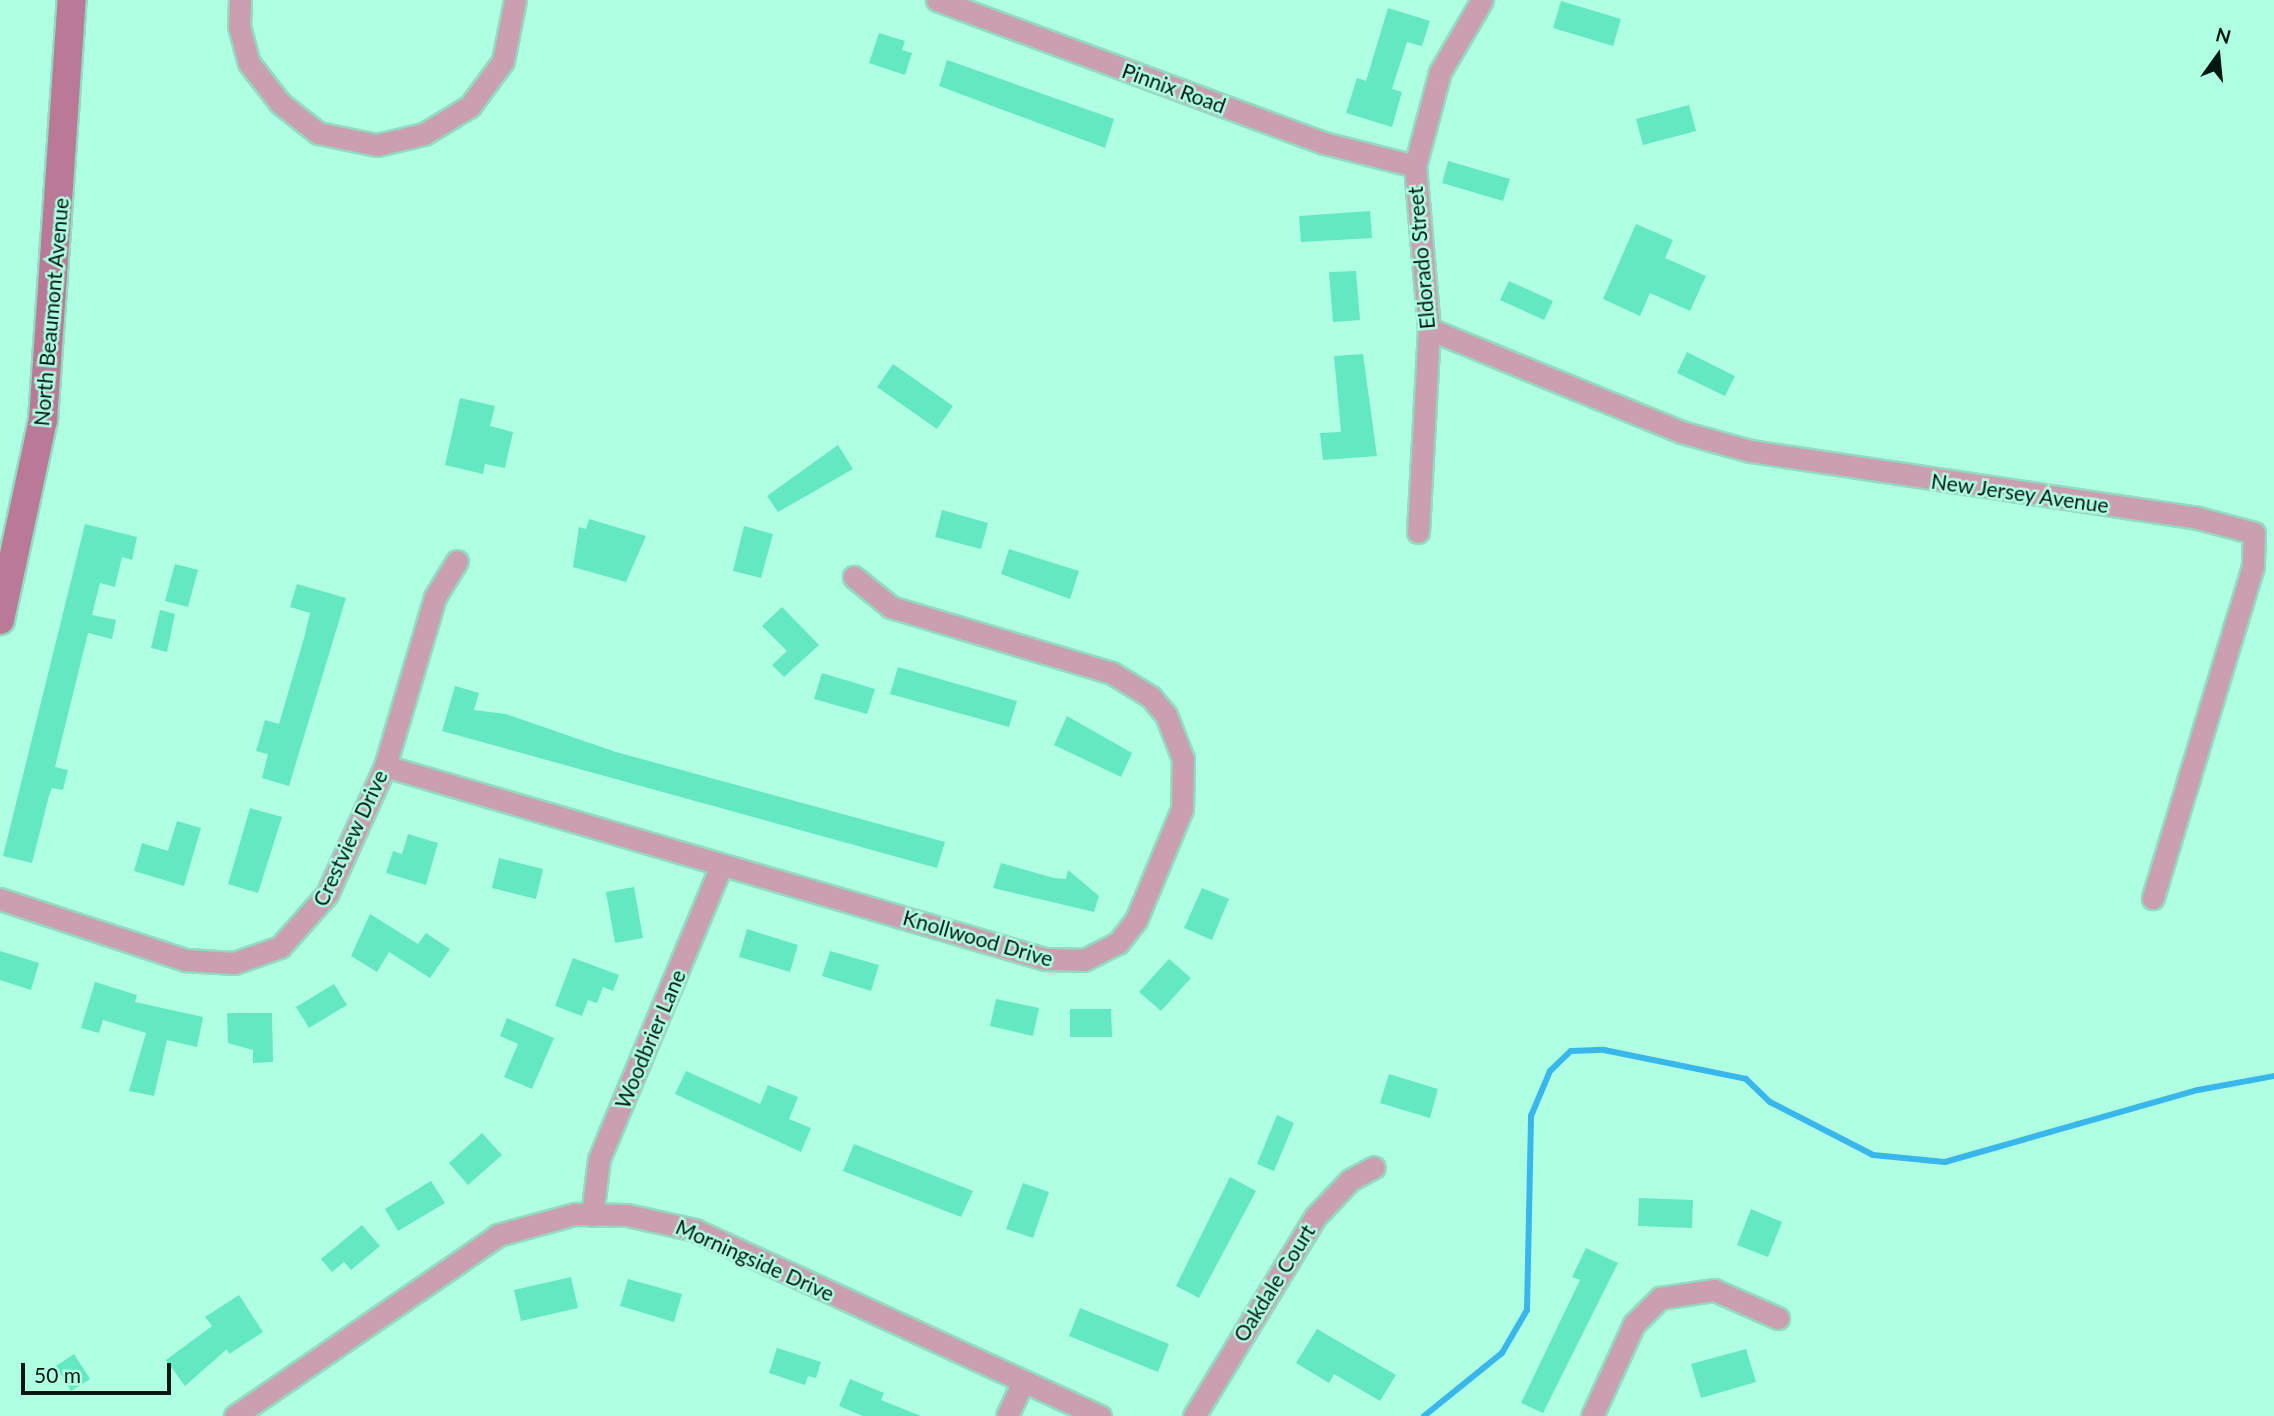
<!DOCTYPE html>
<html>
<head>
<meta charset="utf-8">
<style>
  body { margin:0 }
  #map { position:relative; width:2274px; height:1416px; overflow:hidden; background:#afffe3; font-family:Lato,sans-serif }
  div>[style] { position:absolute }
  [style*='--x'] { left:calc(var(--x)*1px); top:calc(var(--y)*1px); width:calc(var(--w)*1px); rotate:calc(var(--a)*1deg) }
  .stream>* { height:6px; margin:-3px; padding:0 3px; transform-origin:3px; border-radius:3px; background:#39b7eb }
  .building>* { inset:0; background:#63e8c1 }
  .roads { filter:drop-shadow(2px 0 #93dac1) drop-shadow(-2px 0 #93dac1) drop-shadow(0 2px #93dac1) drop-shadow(0 -2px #93dac1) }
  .street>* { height:21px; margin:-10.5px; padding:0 10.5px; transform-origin:10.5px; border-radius:10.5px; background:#cb9fb2 }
  .secondary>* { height:28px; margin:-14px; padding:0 14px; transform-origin:14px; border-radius:14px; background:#b97997 }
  span { translate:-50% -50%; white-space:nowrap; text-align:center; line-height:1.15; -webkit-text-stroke:5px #afffe3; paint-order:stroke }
  .street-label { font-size:21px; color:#011811 }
  .north { position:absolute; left:2183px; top:21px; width:70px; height:70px; -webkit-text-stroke:5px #afffe3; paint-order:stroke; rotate:15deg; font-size:19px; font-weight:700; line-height:28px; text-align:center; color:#011811 }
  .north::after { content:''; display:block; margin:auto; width:24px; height:32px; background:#011811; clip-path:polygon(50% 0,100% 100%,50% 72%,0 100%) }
  .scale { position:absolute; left:21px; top:1363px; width:150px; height:32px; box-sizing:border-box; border:4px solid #011811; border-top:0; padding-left:9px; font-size:21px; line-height:24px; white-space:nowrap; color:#011811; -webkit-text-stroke:5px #afffe3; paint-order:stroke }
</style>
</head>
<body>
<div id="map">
  <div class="stream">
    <div style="--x:1424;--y:1416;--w:100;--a:-38.9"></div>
    <div style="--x:1502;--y:1353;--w:50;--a:-59.8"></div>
    <div style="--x:1527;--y:1310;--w:194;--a:-88.8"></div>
    <div style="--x:1531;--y:1116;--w:49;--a:-67.1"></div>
    <div style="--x:1550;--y:1071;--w:29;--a:-44"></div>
    <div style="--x:1571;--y:1051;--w:33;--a:-2"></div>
    <div style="--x:1604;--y:1050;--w:145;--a:11.5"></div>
    <div style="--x:1746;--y:1079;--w:33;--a:44"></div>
    <div style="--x:1770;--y:1102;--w:116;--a:27.2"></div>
    <div style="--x:1873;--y:1155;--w:72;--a:5.6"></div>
    <div style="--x:1945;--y:1162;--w:263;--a:-15.9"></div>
    <div style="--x:2198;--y:1090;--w:77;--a:-10.4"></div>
  </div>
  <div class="building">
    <div style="clip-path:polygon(1561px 1px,1621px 19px,1613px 46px,1553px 28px)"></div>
    <div style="clip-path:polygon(1388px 8px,1430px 21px,1422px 46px,1407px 42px,1392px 89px,1402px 92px,1392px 127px,1346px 113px,1357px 78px,1366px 81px)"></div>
    <div style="clip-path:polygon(879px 33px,905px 41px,902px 50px,912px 53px,905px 75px,869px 63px)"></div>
    <div style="clip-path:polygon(947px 60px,1114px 119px,1105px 148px,939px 86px)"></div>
    <div style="clip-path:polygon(1689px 105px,1696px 131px,1643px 145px,1636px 119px)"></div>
    <div style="clip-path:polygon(1448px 161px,1510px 179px,1503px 201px,1442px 183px)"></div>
    <div style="clip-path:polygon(1370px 211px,1372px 238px,1301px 242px,1299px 216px)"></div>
    <div style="clip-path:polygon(1636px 224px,1673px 240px,1665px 258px,1706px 276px,1690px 311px,1650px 293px,1640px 316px,1603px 299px)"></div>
    <div style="clip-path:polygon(1356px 271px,1360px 320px,1333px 322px,1329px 272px)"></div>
    <div style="clip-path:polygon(1509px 281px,1553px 301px,1544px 320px,1500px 300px)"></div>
    <div style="clip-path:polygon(1687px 352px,1735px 376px,1725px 396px,1677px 373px)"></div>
    <div style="clip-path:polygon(1363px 354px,1377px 456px,1323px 460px,1320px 433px,1341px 432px,1334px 356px)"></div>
    <div style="clip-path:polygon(893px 364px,953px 406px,937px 429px,877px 387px)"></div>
    <div style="clip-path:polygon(460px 398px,495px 406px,490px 426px,513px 432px,505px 468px,485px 464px,483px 474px,445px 465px)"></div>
    <div style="clip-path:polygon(838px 445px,853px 469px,778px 512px,767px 496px)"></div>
    <div style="clip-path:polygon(942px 510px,988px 523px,981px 549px,935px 537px)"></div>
    <div style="clip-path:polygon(589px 519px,646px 536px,626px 582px,573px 567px,579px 527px,586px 529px)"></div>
    <div style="clip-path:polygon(85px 524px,137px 537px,132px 560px,122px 557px,115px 587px,100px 583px,92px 615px,116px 620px,112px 639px,88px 633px,55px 767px,68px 770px,63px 790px,52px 788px,49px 796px,32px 863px,3px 856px)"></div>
    <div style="clip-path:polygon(744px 526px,773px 534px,761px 578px,733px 571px)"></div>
    <div style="clip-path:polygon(1009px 549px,1079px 571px,1070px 599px,1001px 574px)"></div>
    <div style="clip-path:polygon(175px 564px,198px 570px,188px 607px,165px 601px)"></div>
    <div style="clip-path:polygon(297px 584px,346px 598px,289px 786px,262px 778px,268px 754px,256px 751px,265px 720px,279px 724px,304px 638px,310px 613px,290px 607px)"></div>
    <div style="clip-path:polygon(782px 607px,819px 645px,784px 677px,772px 665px,787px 651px,762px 626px)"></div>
    <div style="clip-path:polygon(160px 610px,175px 614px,167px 652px,151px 648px)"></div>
    <div style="clip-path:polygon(898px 667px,1017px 701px,1009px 727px,890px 694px)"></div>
    <div style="clip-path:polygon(822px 673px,875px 689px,867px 714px,814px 699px)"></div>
    <div style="clip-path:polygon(455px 686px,479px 693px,474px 710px,506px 714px,616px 752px,945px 842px,937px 868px,442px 731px)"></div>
    <div style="clip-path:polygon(1067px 716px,1132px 753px,1121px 777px,1054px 745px)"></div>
    <div style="clip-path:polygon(250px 808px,282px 817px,258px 893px,228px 884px)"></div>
    <div style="clip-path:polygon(177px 821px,201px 828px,184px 886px,134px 871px,142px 843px,168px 851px)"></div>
    <div style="clip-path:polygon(408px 834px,438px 843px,426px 885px,386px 873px,393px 851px,402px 854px)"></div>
    <div style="clip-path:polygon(499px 858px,543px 869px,536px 899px,492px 888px)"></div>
    <div style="clip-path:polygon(1001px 863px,1054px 878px,1066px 879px,1068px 870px,1099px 896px,1094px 912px,993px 888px)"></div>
    <div style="clip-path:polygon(634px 887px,643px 938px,615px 943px,606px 892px)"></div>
    <div style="clip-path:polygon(1202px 888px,1229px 899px,1212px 940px,1184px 928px)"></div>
    <div style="clip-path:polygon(370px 914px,418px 944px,426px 933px,450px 949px,430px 978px,389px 952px,377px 972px,351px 956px)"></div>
    <div style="clip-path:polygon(747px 929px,798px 945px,790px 972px,739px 957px)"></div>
    <div style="clip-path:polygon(0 951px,39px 963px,31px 990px,0 980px)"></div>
    <div style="clip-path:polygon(830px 951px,879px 965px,871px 991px,822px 976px)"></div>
    <div style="clip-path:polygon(573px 958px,619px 975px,613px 991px,603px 987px,597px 1003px,588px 1000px,582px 1016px,555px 1006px)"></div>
    <div style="clip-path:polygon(1169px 959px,1191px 978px,1161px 1011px,1139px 992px)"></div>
    <div style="clip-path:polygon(95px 982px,137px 995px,135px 1002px,203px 1017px,197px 1047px,167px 1040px,154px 1096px,129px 1091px,146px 1033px,103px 1020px,99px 1033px,81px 1028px)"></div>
    <div style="clip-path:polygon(334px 984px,347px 1005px,309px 1028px,296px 1007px)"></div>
    <div style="clip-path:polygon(996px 999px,1039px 1008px,1033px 1036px,990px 1026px)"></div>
    <div style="clip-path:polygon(1070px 1009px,1111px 1009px,1112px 1037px,1070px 1037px)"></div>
    <div style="clip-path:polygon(227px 1013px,272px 1013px,273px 1062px,253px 1063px,253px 1050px,228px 1043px)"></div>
    <div style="clip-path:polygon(507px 1018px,554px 1038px,532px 1089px,504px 1077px,518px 1044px,500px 1036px)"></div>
    <div style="clip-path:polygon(686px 1071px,760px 1104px,768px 1085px,798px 1097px,789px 1119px,811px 1128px,801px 1152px,675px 1094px)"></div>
    <div style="clip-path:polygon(1389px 1074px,1438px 1089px,1430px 1118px,1380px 1103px)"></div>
    <div style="clip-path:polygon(1277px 1115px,1294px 1123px,1274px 1171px,1257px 1164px)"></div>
    <div style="clip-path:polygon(482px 1133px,502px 1155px,468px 1185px,449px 1163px)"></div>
    <div style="clip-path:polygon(854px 1144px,973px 1191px,961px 1217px,843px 1171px)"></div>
    <div style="clip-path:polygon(1230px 1177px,1256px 1191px,1199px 1298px,1176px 1286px)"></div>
    <div style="clip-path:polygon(431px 1181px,445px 1203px,398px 1231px,385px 1209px)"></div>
    <div style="clip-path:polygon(1023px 1183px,1049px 1192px,1033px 1238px,1006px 1229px)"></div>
    <div style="clip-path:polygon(1639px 1198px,1693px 1200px,1692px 1228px,1638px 1226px)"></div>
    <div style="clip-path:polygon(1751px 1209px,1782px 1222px,1768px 1257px,1737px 1245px)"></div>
    <div style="clip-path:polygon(362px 1225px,380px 1246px,351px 1270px,344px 1262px,332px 1272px,321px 1259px)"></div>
    <div style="clip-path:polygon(1586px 1248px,1618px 1263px,1543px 1413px,1521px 1403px,1580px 1280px,1572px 1277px)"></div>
    <div style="clip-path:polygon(571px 1277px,578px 1308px,521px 1321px,514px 1290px)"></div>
    <div style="clip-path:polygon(628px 1279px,682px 1294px,674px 1322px,620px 1306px)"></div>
    <div style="clip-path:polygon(239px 1295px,263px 1332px,229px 1354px,227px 1349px,185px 1386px,166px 1360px,212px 1326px,205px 1317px)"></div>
    <div style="clip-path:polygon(1080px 1308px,1169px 1344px,1158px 1372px,1069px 1336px)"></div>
    <div style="clip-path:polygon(1317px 1329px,1396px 1375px,1380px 1401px,1334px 1374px,1329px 1383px,1296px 1363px)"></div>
    <div style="clip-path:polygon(777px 1348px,821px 1362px,816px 1378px,808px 1376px,805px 1385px,769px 1373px)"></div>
    <div style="clip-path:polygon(1746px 1349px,1756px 1382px,1701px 1398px,1691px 1364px)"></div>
    <div style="clip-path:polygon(74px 1354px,90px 1379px,71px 1391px,56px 1366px)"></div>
    <div style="clip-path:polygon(850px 1379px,884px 1393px,881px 1400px,921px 1416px,863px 1416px,839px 1406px)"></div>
  </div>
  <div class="roads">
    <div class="street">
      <div style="--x:240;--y:0;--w:26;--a:92"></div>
      <div style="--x:239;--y:26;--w:38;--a:75"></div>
      <div style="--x:249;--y:63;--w:51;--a:52.2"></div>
      <div style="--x:280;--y:103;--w:48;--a:38.3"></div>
      <div style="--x:318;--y:133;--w:60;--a:11.5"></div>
      <div style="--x:377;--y:145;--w:48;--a:-13.2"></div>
      <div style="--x:424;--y:134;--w:54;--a:-31.3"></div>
      <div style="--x:470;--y:106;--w:56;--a:-53.7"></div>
      <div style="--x:503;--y:61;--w:62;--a:-78.9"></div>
      <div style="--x:937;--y:0;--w:413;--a:20.3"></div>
      <div style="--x:1324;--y:143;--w:94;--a:14.2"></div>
      <div style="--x:1429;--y:329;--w:272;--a:22.2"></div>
      <div style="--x:1681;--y:432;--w:72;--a:15.4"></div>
      <div style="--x:1750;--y:451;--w:449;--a:8.5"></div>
      <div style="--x:2194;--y:517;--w:62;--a:14.9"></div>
      <div style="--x:2254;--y:533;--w:33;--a:92"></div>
      <div style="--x:2253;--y:566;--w:347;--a:106.8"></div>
      <div style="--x:1418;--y:532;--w:203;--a:-86.9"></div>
      <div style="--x:1429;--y:329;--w:164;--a:-94.9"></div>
      <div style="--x:1415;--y:166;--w:97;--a:-75.1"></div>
      <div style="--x:1440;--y:72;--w:83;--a:-59.7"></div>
      <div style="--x:385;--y:766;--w:688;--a:16.3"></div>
      <div style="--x:1045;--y:959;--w:39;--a:1"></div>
      <div style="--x:1084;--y:960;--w:38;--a:-27"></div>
      <div style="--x:1118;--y:943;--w:29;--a:-52"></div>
      <div style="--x:1136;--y:920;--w:120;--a:-67.5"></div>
      <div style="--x:1182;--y:809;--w:50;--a:-88.9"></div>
      <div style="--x:1183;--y:759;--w:47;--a:-111.1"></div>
      <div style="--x:1166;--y:715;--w:23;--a:-130"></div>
      <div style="--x:1151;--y:697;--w:46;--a:-148.4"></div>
      <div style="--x:1112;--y:673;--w:231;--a:-163.4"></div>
      <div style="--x:891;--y:607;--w:48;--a:-141"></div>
      <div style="--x:0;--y:899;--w:196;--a:18.2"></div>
      <div style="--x:186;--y:960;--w:48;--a:3.6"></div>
      <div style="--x:234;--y:963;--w:49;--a:-19.2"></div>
      <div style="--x:280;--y:947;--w:71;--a:-48.4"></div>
      <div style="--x:327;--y:894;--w:141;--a:-65.6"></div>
      <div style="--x:385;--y:766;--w:176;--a:-73.5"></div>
      <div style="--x:435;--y:597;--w:42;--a:-58.6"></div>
      <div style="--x:592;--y:1215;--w:56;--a:-82.9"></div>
      <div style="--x:599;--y:1159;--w:317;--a:-67.4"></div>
      <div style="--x:235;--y:1416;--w:319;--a:-34.5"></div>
      <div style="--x:498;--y:1235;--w:80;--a:-15.3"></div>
      <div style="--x:575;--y:1214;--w:52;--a:1.1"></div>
      <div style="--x:627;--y:1215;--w:70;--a:12.4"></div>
      <div style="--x:695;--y:1230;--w:446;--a:24.7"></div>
      <div style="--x:1007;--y:1416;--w:38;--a:-65"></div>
      <div style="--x:1194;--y:1416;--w:233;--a:-58.7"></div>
      <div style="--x:1315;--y:1217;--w:51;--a:-46.6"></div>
      <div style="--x:1350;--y:1180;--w:27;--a:-28"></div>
      <div style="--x:1592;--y:1416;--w:101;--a:-65.5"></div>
      <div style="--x:1634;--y:1324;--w:37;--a:-45"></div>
      <div style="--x:1660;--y:1298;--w:55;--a:-8.4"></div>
      <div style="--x:1714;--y:1290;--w:70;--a:23.6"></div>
    </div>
    <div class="secondary">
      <div style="--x:0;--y:620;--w:205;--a:-77.9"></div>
      <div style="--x:43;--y:420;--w:421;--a:-86.1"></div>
    </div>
  </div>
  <div class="street-label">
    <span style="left:1174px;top:88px;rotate:20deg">Pinnix Road</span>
    <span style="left:1421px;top:258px;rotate:-95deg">Eldorado Street</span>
    <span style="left:51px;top:312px;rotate:-85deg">North Beaumont Avenue</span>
    <span style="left:2020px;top:493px;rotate:8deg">New Jersey Avenue</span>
    <span style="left:350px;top:838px;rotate:-65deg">Crestview Drive</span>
    <span style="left:978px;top:938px;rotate:16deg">Knollwood Drive</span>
    <span style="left:650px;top:1039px;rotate:-67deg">Woodbrier Lane</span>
    <span style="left:755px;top:1260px;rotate:24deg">Morningside Drive</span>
    <span style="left:1274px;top:1283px;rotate:-58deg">Oakdale Court</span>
  </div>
  <div class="north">N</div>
  <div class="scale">50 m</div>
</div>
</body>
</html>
